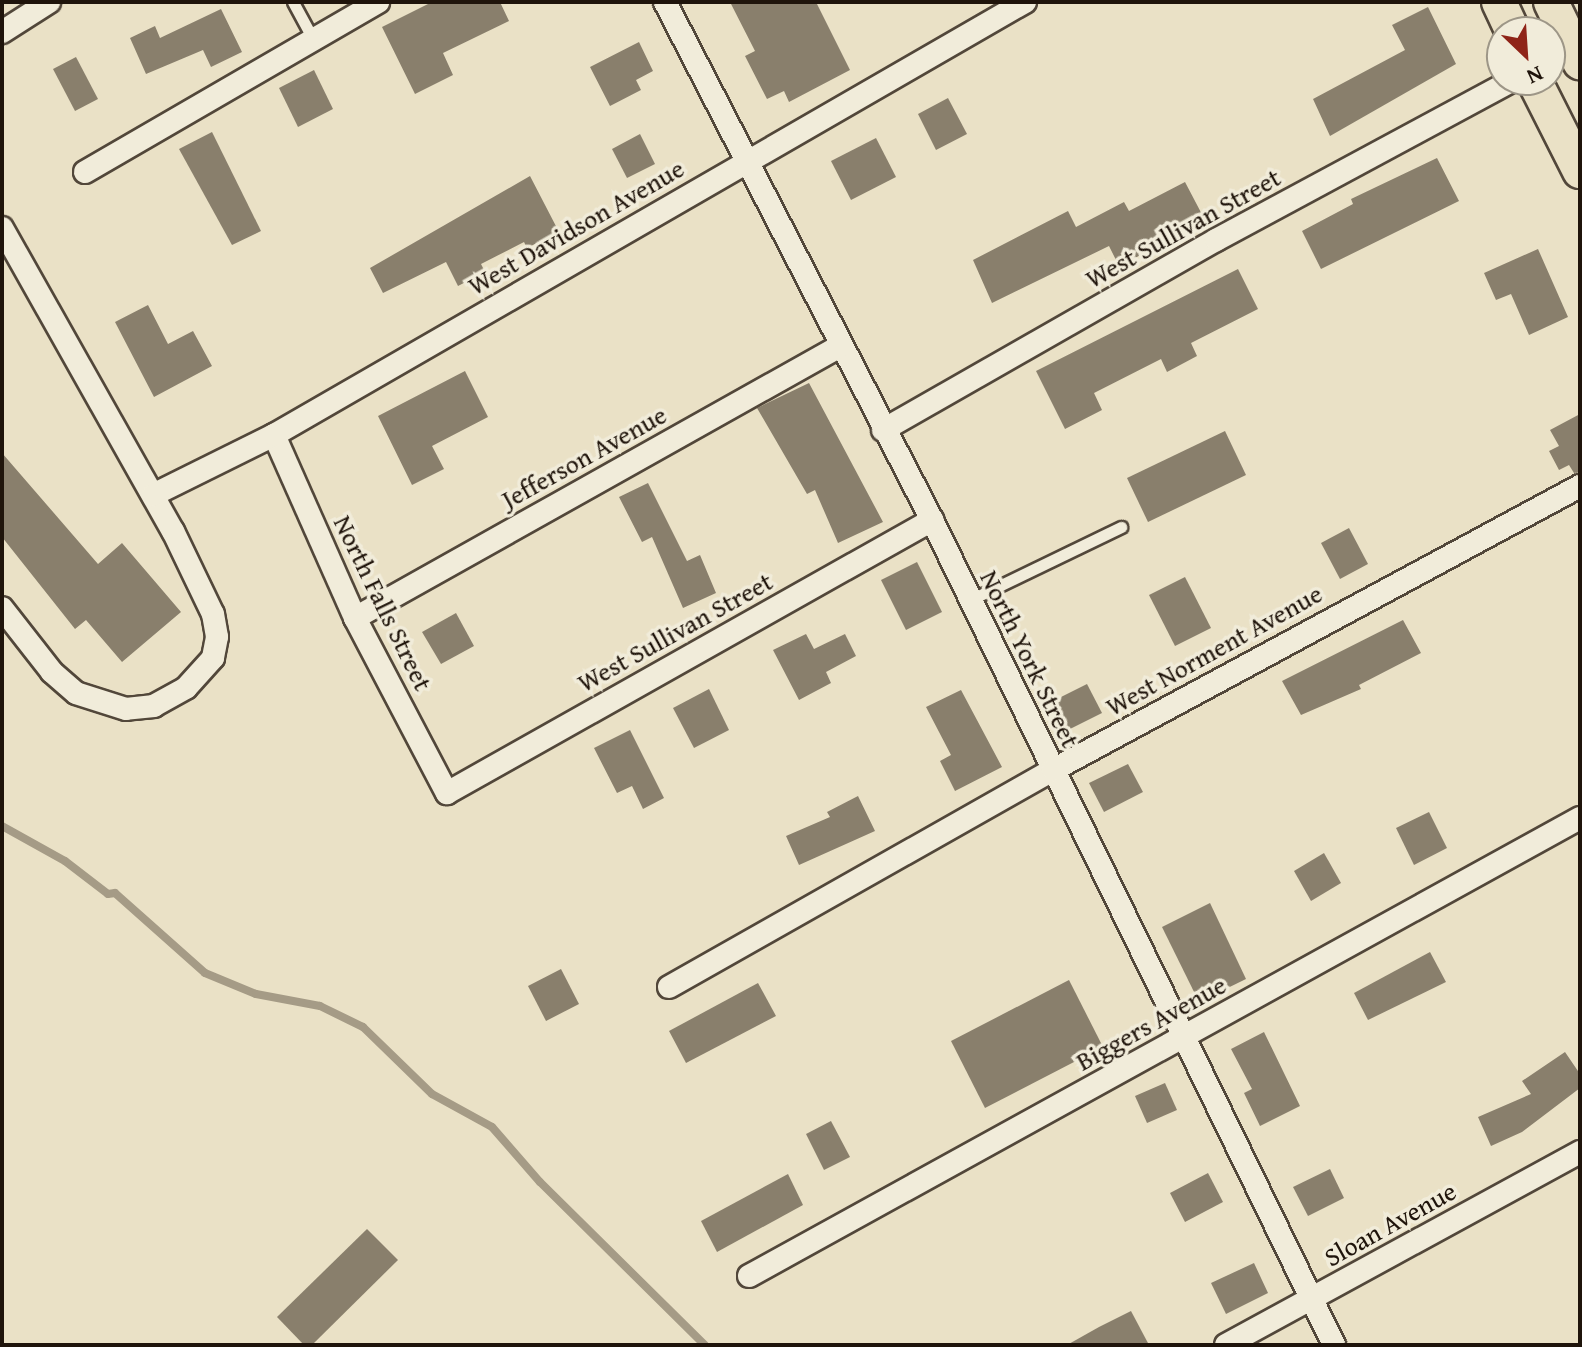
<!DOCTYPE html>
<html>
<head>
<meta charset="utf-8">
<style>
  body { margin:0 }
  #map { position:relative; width:1582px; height:1347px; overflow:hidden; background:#eae1c6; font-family:"Gentium Book Plus",serif }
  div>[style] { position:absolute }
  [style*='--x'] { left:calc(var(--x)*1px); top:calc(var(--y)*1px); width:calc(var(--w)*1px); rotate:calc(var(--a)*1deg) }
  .stream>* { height:8px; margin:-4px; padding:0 4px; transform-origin:4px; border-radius:4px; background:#a59b86 }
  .building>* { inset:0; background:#897f6c }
  .roads { filter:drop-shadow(2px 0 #52473a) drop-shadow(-2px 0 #52473a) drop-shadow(0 2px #52473a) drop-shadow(0 -2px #52473a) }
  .lane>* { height:11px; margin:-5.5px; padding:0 5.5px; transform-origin:5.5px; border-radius:5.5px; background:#f1ecda }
  .street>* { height:22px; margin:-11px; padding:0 11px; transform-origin:11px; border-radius:11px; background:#f1ecda }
  .primary>* { height:34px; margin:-17px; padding:0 17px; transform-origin:17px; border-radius:17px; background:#eae1c6 }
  span { translate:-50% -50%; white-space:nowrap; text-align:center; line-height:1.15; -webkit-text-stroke:7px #f1ecda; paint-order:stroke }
  .street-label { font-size:26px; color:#1f140b }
  .frame { position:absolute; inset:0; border:4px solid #1f140b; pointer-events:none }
  .north { position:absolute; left:1486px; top:16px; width:80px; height:80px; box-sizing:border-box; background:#f1ecda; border:2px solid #9d9687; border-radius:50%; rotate:155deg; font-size:22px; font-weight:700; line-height:32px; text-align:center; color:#1f140b }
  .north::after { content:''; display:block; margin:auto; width:28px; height:36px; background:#8f2418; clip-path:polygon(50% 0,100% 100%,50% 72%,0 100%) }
</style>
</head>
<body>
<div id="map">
  <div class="stream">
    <div style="--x:2;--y:826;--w:72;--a:29.1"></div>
    <div style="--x:65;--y:861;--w:54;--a:37.5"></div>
    <div style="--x:108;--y:894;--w:7;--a:-8"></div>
    <div style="--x:115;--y:893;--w:120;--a:41.6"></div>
    <div style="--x:205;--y:973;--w:55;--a:22.4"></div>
    <div style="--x:256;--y:994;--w:65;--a:10.6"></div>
    <div style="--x:320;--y:1006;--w:48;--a:26"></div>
    <div style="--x:363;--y:1027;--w:96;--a:44.2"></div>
    <div style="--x:432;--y:1094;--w:68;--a:28.8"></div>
    <div style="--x:492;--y:1127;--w:73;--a:48.9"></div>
    <div style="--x:540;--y:1182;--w:232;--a:44.7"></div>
  </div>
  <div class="building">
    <div style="clip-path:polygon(432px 2px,500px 2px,509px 21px,443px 53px,453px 75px,415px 94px,382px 27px)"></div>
    <div style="clip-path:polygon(730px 2px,816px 2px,850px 70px,789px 102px,784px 91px,767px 99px,745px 56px,755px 51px)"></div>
    <div style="clip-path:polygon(1428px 7px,1456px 64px,1330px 136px,1313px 99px,1405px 50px,1392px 25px)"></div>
    <div style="clip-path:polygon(221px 9px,242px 52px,211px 67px,203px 50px,146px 74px,130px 38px,155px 26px,160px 38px)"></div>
    <div style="clip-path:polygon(639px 42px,653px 71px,636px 80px,641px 90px,610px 106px,590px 67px)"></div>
    <div style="clip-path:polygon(76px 57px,98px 99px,75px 111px,53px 69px)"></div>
    <div style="clip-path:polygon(314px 70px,333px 109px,298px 127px,279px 88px)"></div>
    <div style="clip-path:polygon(948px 98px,967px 134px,936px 150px,918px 114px)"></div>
    <div style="clip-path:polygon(212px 132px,261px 231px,232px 245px,179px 149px)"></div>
    <div style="clip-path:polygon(640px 134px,655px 164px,627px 178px,612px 149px)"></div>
    <div style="clip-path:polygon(876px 138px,896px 177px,851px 200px,831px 161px)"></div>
    <div style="clip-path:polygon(1437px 158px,1459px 201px,1321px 269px,1302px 231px,1353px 204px,1351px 199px)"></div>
    <div style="clip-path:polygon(530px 176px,559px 232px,527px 248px,524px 242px,481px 264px,485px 272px,458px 286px,446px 262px,383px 293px,370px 268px)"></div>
    <div style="clip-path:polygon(1185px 182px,1206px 222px,1119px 266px,1109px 246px,992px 303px,973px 260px,1068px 211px,1076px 227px,1124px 202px,1129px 211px)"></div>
    <div style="clip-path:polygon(1538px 249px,1568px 317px,1529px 335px,1511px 294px,1496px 300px,1484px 273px)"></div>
    <div style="clip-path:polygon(1238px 269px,1258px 309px,1191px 343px,1197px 356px,1167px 372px,1161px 359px,1094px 393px,1102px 410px,1065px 429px,1036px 371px)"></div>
    <div style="clip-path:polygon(148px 305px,168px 344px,193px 331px,212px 366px,154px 397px,115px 322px)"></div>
    <div style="clip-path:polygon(465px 371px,488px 417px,432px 446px,444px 469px,412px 485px,378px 416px)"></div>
    <div style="clip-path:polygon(809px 383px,883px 522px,838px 543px,815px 490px,807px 494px,757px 408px)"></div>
    <div style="clip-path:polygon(1580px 414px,1580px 472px,1574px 473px,1569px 465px,1559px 470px,1549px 451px,1559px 446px,1550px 430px)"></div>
    <div style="clip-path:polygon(1225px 431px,1246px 475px,1148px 522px,1127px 478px)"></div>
    <div style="clip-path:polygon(2px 453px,98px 564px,122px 543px,181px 612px,122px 662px,86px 620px,75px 629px,2px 537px)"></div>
    <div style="clip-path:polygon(648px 483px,687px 561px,700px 555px,716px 593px,683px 608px,652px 537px,642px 542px,619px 497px)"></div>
    <div style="clip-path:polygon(1349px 528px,1368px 564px,1340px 579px,1321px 543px)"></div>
    <div style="clip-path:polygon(917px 562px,942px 612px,906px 630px,881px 580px)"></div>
    <div style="clip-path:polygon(1185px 577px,1211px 628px,1175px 646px,1149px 595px)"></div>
    <div style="clip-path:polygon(456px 613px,474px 646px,441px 664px,422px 632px)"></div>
    <div style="clip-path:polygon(1403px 620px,1421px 653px,1359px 685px,1361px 689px,1301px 715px,1282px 681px)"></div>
    <div style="clip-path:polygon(806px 634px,814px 649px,845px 634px,856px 656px,826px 672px,831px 683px,799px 700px,773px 650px)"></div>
    <div style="clip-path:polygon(1087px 684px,1102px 713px,1064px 732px,1049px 703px)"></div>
    <div style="clip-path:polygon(709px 689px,729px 730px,694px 748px,673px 708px)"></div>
    <div style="clip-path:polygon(961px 690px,1002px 767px,955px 791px,940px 761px,951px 755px,926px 707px)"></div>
    <div style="clip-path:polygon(630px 730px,664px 798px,643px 809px,632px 786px,617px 793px,594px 748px)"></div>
    <div style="clip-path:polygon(1128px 764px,1143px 792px,1104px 812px,1089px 783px)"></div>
    <div style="clip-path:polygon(858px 796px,875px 831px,799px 865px,786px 836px,830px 817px,827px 812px)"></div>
    <div style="clip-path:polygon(1429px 812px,1447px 848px,1414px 865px,1396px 828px)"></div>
    <div style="clip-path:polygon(1324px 853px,1341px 883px,1311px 901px,1294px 871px)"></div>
    <div style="clip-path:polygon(1210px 903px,1246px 979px,1199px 1002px,1162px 927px)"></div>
    <div style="clip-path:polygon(1430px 952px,1446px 982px,1368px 1020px,1354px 993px)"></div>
    <div style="clip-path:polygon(561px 969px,579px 1004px,546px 1021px,528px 986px)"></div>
    <div style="clip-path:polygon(1069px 980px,1103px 1047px,985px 1108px,951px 1041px)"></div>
    <div style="clip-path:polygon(758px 983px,776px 1016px,686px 1063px,669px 1031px)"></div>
    <div style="clip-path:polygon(1264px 1032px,1300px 1106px,1260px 1126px,1244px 1093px,1252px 1089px,1231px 1049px)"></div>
    <div style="clip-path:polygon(1565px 1052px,1580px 1074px,1580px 1088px,1522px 1132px,1491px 1146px,1478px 1117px,1531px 1094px,1522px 1081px)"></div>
    <div style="clip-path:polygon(1165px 1083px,1177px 1110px,1147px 1123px,1135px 1096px)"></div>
    <div style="clip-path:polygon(831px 1121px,850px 1157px,824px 1170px,806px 1134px)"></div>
    <div style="clip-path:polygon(1330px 1169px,1344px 1198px,1308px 1216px,1293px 1187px)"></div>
    <div style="clip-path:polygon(1208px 1173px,1223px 1202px,1185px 1222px,1170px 1193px)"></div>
    <div style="clip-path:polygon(788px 1174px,803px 1205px,717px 1252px,701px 1221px)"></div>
    <div style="clip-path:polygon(367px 1229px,398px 1260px,312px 1345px,304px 1345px,277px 1317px)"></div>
    <div style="clip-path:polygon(1254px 1263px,1268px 1293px,1226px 1314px,1211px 1283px)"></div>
    <div style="clip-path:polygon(1131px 1311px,1149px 1345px,1067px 1345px,1099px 1327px)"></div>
  </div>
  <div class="roads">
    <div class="lane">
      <div style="--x:293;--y:2;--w:42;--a:61.6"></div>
      <div style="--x:970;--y:600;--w:168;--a:-25.8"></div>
    </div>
    <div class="street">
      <div style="--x:665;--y:2;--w:583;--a:62.73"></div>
      <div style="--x:932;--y:520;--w:918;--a:64.02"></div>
      <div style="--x:2;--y:32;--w:56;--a:-32.6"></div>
      <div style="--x:85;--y:172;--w:339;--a:-30.1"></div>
      <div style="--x:2;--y:228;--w:348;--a:60.6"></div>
      <div style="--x:173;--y:531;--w:92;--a:64.3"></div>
      <div style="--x:213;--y:614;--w:23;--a:80"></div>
      <div style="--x:217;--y:637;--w:21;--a:101"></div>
      <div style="--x:213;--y:658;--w:40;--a:132"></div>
      <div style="--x:186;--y:688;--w:37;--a:151"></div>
      <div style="--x:154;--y:706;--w:28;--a:174"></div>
      <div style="--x:126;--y:709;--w:52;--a:-162.3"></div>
      <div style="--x:76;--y:693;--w:32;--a:-139"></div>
      <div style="--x:52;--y:672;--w:81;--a:-128"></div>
      <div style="--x:883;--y:430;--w:383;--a:-29.7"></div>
      <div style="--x:1216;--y:240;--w:337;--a:-28.3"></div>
      <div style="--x:274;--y:435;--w:200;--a:66.1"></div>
      <div style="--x:355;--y:618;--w:198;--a:62.3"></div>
      <div style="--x:447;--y:793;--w:557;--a:-29.37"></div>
      <div style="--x:153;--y:495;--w:135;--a:-26.4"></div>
      <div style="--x:274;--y:435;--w:867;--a:-29.97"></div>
      <div style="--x:355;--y:618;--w:556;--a:-29.28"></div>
      <div style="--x:669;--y:987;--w:441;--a:-29.5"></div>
      <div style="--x:1053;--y:770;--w:599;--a:-28.32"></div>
      <div style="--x:749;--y:1276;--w:949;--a:-28.86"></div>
      <div style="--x:1226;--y:1345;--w:403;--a:-28.6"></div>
    </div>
    <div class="primary">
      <div style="--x:1499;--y:2;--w:33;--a:65"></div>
      <div style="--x:1551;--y:2;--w:67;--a:64.2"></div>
      <div style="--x:1534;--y:80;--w:102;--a:63.2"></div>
    </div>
  </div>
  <div class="street-label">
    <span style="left:576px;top:227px;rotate:-30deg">West Davidson Avenue</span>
    <span style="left:1183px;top:228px;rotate:-29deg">West Sullivan Street</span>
    <span style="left:584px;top:457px;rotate:-29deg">Jefferson Avenue</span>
    <span style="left:383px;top:603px;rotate:64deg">North Falls Street</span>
    <span style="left:675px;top:632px;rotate:-29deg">West Sullivan Street</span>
    <span style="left:1214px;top:650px;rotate:-29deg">West Norment Avenue</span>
    <span style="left:1030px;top:659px;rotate:64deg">North York Street</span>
    <span style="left:1151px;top:1023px;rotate:-29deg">Biggers Avenue</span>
    <span style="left:1390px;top:1224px;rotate:-29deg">Sloan Avenue</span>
  </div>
  <div class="frame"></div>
  <div class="north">N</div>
</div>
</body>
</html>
